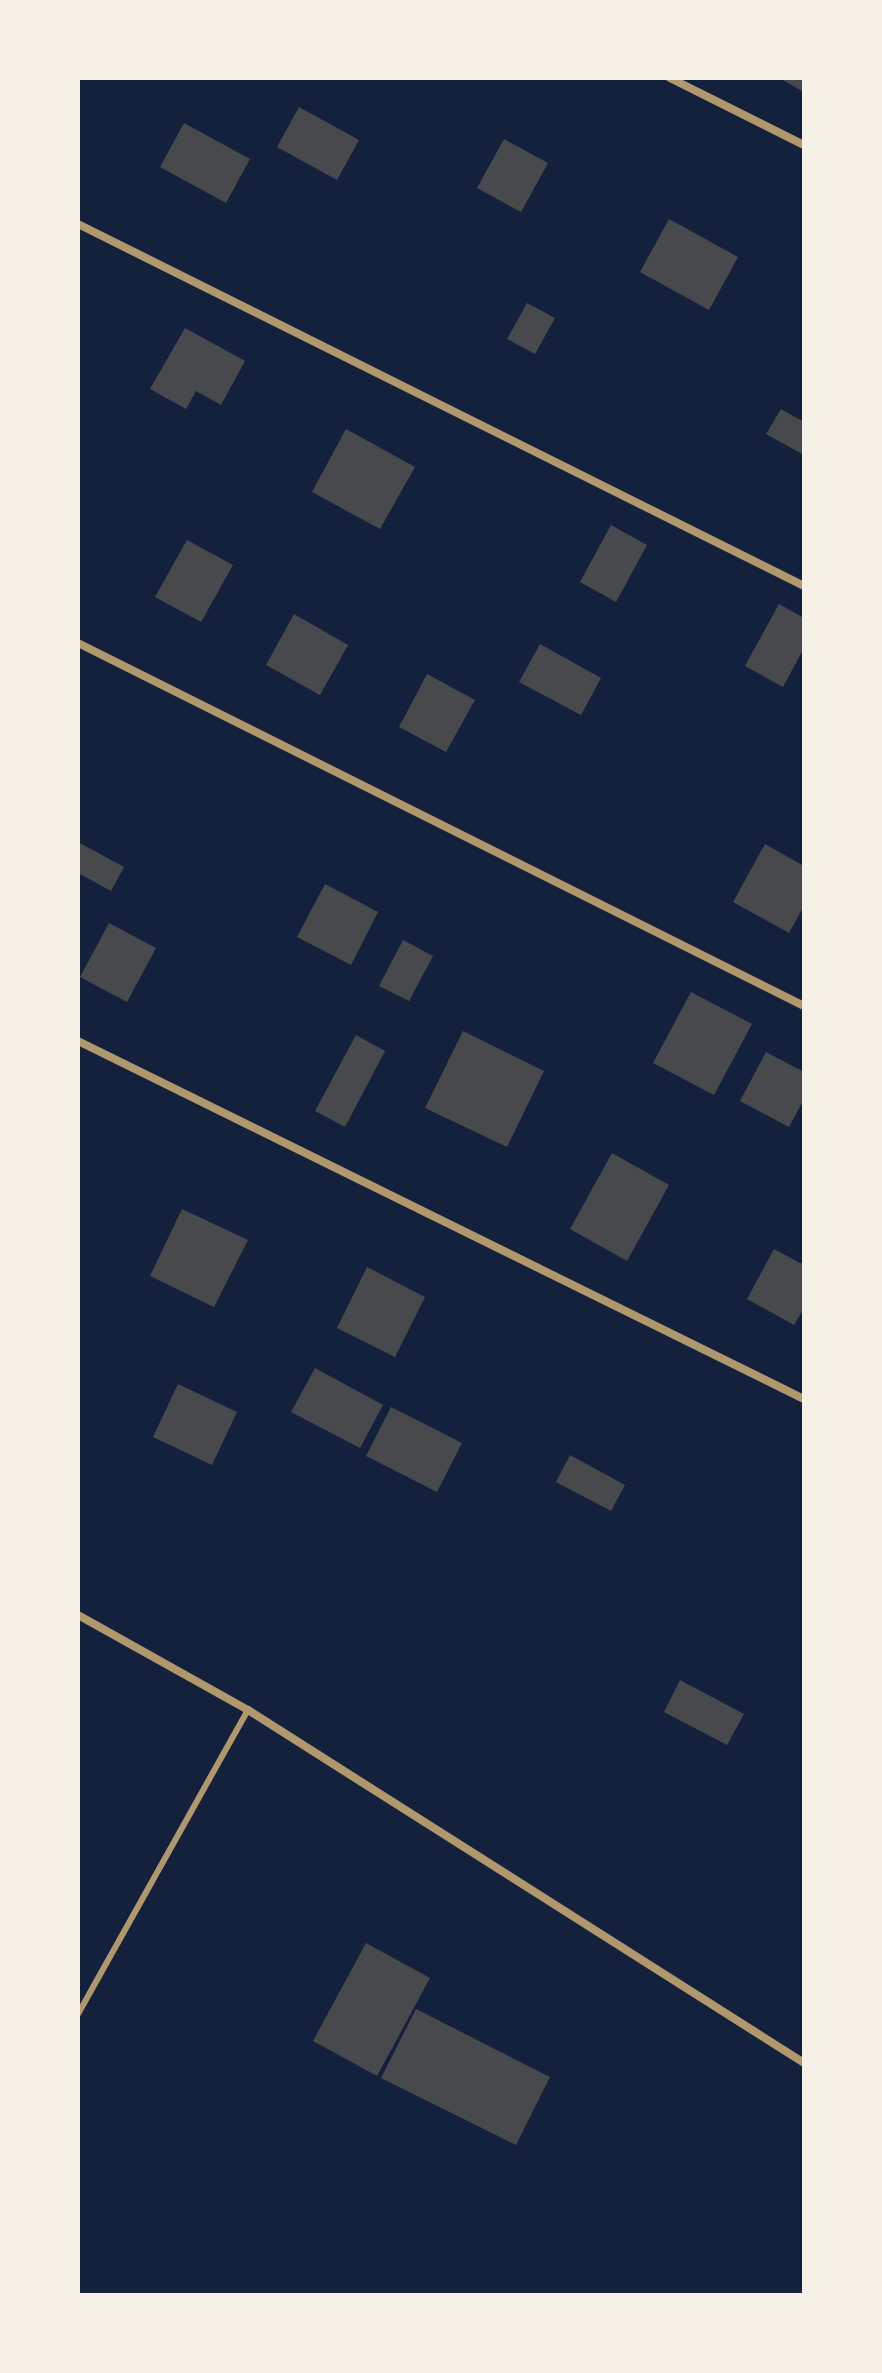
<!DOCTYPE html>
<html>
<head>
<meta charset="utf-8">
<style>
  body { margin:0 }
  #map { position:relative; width:882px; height:2373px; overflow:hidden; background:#14213d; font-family:"Exo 2",sans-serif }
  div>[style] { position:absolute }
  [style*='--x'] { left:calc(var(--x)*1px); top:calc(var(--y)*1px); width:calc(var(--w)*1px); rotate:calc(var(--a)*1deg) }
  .building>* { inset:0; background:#48494c }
  .service>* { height:6px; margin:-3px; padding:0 3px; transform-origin:3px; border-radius:3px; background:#b1986c }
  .minor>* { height:8px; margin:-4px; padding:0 4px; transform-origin:4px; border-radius:4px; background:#b1986c }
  span { translate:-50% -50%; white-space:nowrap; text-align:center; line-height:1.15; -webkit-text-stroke:8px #f6f1e7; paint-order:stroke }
  .frame { position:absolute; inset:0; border:80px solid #f6f1e7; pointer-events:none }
</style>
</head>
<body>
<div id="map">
  <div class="building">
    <div style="clip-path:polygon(779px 78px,804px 78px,804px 92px)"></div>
    <div style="clip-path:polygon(299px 107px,359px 140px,337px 180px,277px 147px)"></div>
    <div style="clip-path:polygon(184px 123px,250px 159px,226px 203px,160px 167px)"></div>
    <div style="clip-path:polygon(504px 139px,548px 163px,521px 212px,477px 188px)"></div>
    <div style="clip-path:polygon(669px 219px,738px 257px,709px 310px,640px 272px)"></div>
    <div style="clip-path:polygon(527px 303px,555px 318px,535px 354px,507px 339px)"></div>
    <div style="clip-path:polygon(185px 328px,245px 361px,221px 405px,196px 391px,186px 409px,150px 389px)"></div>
    <div style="clip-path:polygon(781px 409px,804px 422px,804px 455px,766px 434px)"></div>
    <div style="clip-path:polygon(346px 429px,415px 467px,380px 529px,312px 492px)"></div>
    <div style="clip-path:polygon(611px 525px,647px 545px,616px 602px,580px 582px)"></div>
    <div style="clip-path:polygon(187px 540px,233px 565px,201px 622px,155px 597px)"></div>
    <div style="clip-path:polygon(779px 604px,804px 618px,804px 648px,783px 687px,745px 666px)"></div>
    <div style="clip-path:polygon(294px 614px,348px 645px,320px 695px,266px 665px)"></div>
    <div style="clip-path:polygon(540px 644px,601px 678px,581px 715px,519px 682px)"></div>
    <div style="clip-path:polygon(427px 674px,475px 700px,446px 752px,399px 727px)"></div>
    <div style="clip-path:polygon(78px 842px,124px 867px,111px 891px,78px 873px)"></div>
    <div style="clip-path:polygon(765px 844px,804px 866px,804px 906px,789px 933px,733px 902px)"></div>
    <div style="clip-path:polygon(325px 884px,378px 912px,351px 965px,297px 937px)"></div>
    <div style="clip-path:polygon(109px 923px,156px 948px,127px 1002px,80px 977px)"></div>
    <div style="clip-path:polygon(403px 940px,433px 956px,409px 1001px,379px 986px)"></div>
    <div style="clip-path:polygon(691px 992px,752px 1024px,714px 1095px,653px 1063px)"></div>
    <div style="clip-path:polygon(463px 1031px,544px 1071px,507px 1147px,425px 1108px)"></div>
    <div style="clip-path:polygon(356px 1035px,385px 1051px,345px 1127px,315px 1111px)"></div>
    <div style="clip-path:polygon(766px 1052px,804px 1072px,804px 1099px,789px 1127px,740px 1101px)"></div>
    <div style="clip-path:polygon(612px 1153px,669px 1185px,627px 1261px,570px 1229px)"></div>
    <div style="clip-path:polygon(182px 1209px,248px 1240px,214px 1307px,150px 1276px)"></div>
    <div style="clip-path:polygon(774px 1249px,804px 1265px,804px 1308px,794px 1325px,747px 1299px)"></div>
    <div style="clip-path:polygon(367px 1267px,425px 1297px,395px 1357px,337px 1328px)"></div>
    <div style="clip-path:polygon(315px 1368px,383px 1405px,360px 1448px,291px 1412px)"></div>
    <div style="clip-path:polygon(178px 1384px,237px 1412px,212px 1465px,153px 1437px)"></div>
    <div style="clip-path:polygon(391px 1407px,462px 1443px,437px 1492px,366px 1456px)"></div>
    <div style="clip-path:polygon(570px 1455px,625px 1485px,611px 1511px,556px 1482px)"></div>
    <div style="clip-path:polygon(680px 1680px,744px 1714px,727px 1745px,664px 1712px)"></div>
    <div style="clip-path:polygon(366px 1943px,430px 1978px,377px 2076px,313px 2041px)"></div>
    <div style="clip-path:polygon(416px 2009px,550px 2077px,516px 2145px,381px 2078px)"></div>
  </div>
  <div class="service">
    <div style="--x:78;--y:2014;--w:348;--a:-60.8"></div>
  </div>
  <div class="minor">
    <div style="--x:670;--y:78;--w:150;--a:26.6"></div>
    <div style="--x:78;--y:224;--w:811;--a:26.5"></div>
    <div style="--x:78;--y:643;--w:812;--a:26.57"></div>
    <div style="--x:78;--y:1041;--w:809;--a:26.25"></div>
    <div style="--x:78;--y:1615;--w:195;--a:29.2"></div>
    <div style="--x:248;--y:1710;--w:659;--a:32.41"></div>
  </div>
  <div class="frame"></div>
</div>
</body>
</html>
